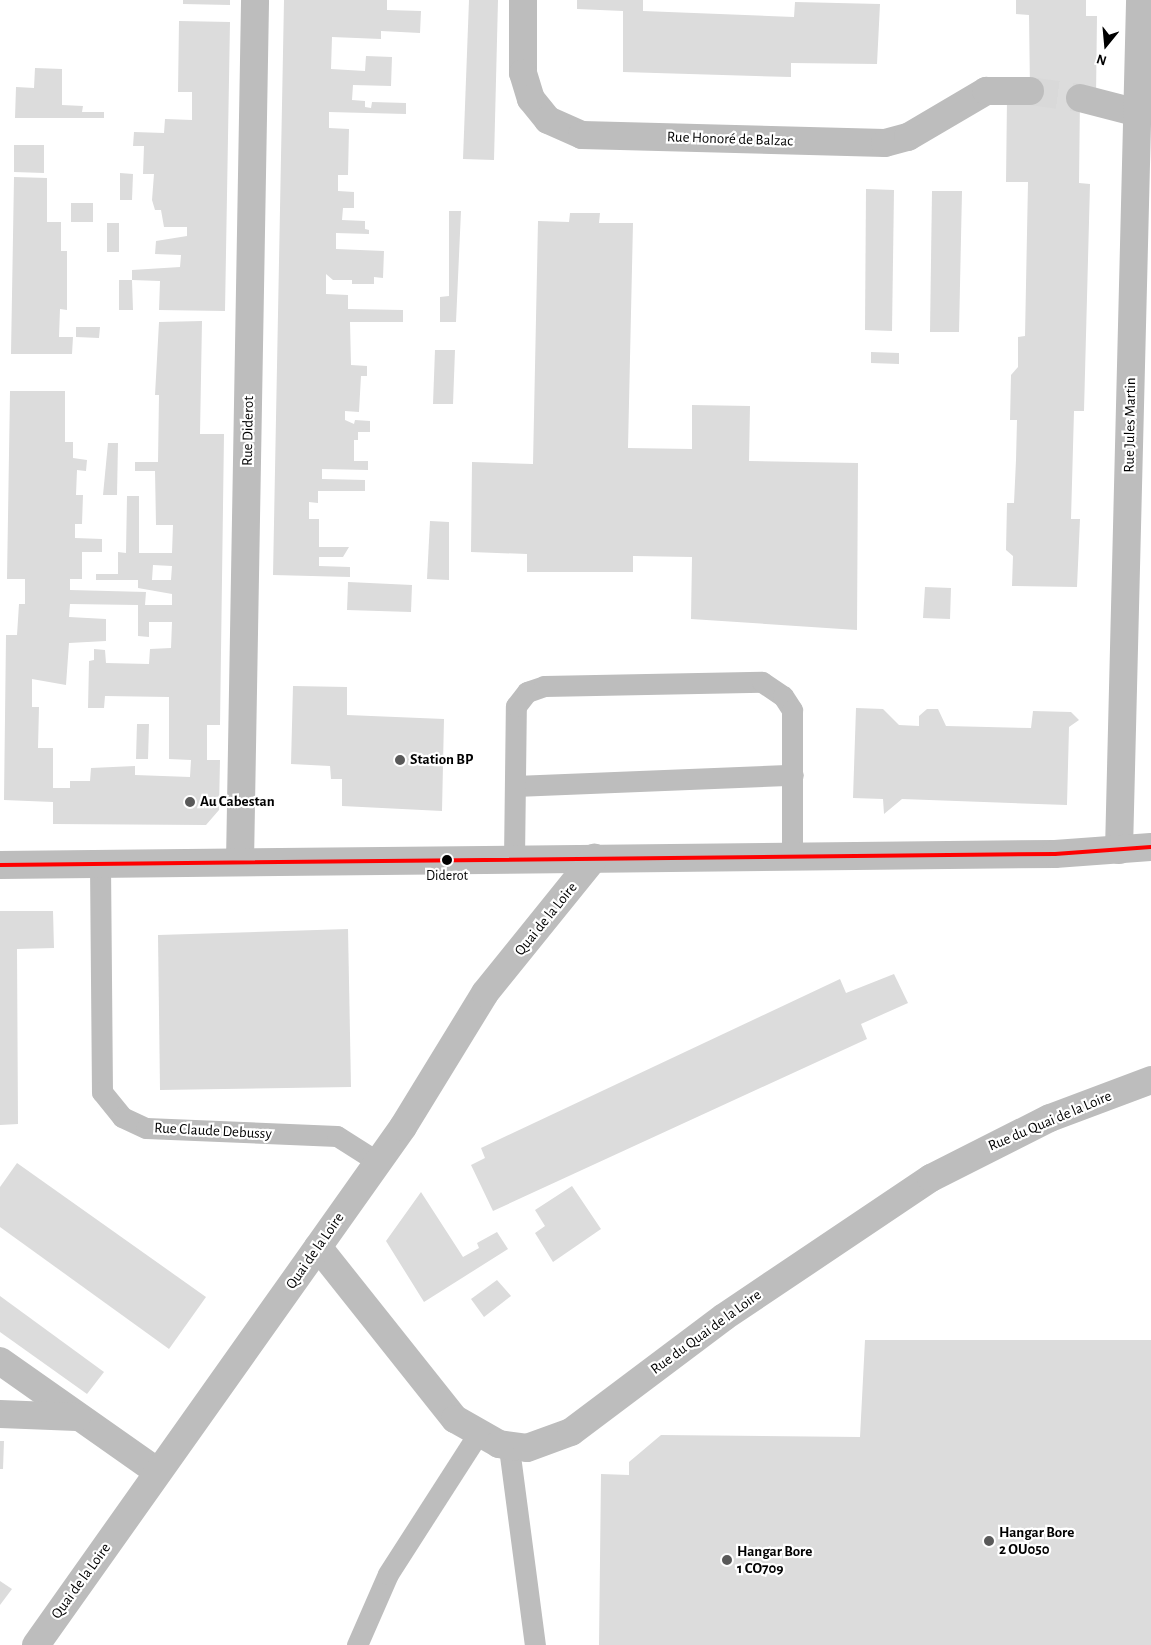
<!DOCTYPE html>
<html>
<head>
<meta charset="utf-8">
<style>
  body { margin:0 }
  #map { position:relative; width:1151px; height:1645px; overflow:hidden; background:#fff; font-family:"Alegreya Sans",sans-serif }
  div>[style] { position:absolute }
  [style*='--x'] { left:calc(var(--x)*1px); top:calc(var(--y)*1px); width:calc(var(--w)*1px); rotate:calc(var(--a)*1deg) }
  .building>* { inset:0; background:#dcdcdc }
  .minor-tunnel>* { height:28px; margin-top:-14px; transform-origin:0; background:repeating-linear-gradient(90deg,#d9d9d9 0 28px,transparent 0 42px) }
  .service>* { height:21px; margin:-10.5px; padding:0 10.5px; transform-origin:10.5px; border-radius:10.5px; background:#bdbdbd }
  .minor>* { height:28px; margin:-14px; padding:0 14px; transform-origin:14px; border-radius:14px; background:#bdbdbd }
  .tertiary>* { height:28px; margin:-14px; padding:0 14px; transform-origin:14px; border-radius:14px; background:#bdbdbd }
  .bus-1>* { height:4px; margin:-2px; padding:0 2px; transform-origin:2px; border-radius:2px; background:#fe0000 }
  .dots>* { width:14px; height:14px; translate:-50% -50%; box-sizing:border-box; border:2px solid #fff; border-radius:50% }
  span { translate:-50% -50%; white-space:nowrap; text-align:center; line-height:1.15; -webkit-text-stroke:4.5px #fff; paint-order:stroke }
  .bus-label { font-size:14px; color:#000 }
  .street-label { font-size:15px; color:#000 }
  .poi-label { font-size:15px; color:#000; font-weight:700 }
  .left { translate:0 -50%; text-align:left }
  .north { position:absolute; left:1081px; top:20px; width:50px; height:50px; -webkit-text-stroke:4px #fff; paint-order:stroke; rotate:197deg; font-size:14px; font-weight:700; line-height:20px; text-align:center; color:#000 }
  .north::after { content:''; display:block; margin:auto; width:18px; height:22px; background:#000; clip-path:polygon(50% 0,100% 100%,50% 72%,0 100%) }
</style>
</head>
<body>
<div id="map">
  <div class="building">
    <div style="clip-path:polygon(183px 0,230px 0,230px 5px,183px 4px)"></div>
    <div style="clip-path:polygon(284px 0,387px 0,387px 10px,421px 11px,420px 33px,381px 31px,381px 39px,332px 37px,331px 69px,365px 71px,366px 56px,392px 57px,391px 86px,353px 85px,352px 100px,365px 101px,365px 107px,371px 108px,372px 102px,406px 103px,406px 114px,329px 112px,329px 128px,349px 129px,348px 175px,338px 175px,338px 191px,354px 192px,354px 208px,343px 208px,342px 220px,365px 221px,365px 229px,369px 230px,369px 234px,336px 233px,336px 249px,384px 251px,383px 278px,374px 277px,374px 284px,352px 284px,352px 280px,333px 280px,326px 274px,326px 294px,348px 295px,348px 309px,403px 310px,403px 322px,350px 322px,351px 365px,367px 366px,367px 376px,361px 376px,359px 412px,345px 411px,345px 420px,354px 424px,355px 420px,370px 421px,370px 432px,358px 432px,358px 440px,354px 440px,354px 461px,368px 461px,368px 470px,322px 469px,322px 479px,365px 480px,365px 491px,318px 491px,318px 503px,309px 502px,309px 519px,319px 519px,319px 547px,349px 547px,343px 557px,319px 557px,319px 566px,350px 567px,350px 577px,273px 575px)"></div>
    <div style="clip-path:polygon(469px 0,498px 0,494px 160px,463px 159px)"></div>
    <div style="clip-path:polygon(577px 0,643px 0,643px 11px,794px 17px,795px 2px,880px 4px,877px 64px,791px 63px,791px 77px,623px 72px,623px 11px,577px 9px)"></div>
    <div style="clip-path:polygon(1016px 0,1086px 0,1086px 16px,1097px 16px,1096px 98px,1080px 98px,1079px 183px,1090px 184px,1084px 411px,1074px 411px,1071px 519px,1080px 519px,1077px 587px,1012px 586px,1013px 556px,1006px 550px,1007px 503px,1014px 503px,1016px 460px,1017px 420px,1010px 420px,1011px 375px,1018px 367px,1018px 337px,1025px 336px,1028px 182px,1006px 182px,1007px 98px,1030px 91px,1029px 15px,1016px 14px)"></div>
    <div style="clip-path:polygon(179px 21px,230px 22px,225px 311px,159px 310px,160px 281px,132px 280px,133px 310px,119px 310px,119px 280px,132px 280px,132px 270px,180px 267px,181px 255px,155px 254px,156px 241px,187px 236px,187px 227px,164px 227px,161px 210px,155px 210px,152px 200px,154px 174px,143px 174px,144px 146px,133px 146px,134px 132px,164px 133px,165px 119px,192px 120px,192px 92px,178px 92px)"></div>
    <div style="clip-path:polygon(35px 68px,62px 69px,62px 105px,83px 106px,82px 112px,104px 112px,104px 118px,15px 118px,16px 87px,34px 88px)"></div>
    <div style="clip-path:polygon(14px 145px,44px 145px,44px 173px,14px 172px)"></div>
    <div style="clip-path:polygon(120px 173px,133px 174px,132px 200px,120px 200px)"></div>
    <div style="clip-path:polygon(14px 177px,47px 178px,47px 222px,61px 222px,61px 251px,67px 251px,67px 310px,60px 309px,59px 337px,73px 337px,72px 354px,11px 354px)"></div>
    <div style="clip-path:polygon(866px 189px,894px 190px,892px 331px,865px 330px)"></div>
    <div style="clip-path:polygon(932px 191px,962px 191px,959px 332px,930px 332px)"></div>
    <div style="clip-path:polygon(71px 203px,93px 203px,93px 222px,71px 222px)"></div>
    <div style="clip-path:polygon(449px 211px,461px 211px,456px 322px,440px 322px,440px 297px,449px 296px)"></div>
    <div style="clip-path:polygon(570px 213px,600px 213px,599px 223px,633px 223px,628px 448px,692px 449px,692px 405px,750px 406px,749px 461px,858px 463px,857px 630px,691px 619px,692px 557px,633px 556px,633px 572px,527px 572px,527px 554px,471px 552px,472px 462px,533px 464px,538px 221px,569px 222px)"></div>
    <div style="clip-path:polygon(107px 223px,119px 223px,119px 252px,107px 252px)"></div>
    <div style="clip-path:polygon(evenodd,202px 321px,200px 434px,224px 434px,220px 725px,207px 725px,207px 760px,220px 760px,219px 810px,206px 825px,53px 824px,53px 802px,4px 800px,6px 635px,17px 635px,19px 604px,25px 604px,25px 579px,7px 579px,10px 391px,65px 391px,65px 442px,73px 442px,73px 458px,87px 460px,86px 471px,77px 470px,76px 495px,83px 495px,82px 524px,75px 524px,75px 538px,102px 539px,102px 552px,82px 552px,82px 579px,70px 579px,70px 590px,146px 592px,145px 605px,172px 605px,172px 594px,138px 588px,138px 580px,96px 580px,96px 574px,118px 574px,118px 552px,126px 553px,127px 496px,139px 496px,139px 553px,172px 553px,173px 525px,156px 525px,155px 471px,135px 471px,135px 462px,158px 462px,159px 395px,155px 395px,159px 322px,202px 321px,153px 565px,172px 566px,171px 580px,152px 580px,153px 565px,202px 321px,70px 604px,138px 605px,138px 636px,149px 637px,149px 622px,172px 622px,171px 648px,150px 649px,149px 664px,106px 663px,105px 650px,94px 649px,94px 660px,89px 661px,88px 708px,104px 708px,105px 696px,169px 697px,169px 759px,191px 760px,190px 777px,135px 775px,135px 766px,91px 768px,90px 781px,70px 781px,70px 788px,53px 788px,53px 748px,38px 748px,39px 707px,32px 707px,32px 679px,66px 685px,69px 643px,106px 641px,106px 619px,69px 617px,70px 604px)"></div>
    <div style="clip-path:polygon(76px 327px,100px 327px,99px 338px,76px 337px)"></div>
    <div style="clip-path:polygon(435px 350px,455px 350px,453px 404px,433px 404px)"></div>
    <div style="clip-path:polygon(871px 352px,899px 353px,899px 364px,871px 363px)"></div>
    <div style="clip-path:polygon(108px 443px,118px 443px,117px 495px,103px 495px)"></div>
    <div style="clip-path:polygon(430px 521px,449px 522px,449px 580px,427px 579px)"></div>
    <div style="clip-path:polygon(348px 582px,412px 585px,411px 612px,347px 610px)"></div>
    <div style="clip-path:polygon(925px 587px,951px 588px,950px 619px,923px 618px)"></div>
    <div style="clip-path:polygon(293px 686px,347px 687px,347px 715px,444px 719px,442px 811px,342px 806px,342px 779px,331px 779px,330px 766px,291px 764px)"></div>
    <div style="clip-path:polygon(856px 708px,883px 709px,899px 725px,919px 726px,919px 716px,927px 709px,938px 709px,946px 726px,1031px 728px,1033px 711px,1071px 712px,1079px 720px,1069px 727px,1067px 805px,902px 799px,884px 814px,883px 799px,853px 798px)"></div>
    <div style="clip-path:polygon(137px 724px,149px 724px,148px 759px,136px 759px)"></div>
    <div style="clip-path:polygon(0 911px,53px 911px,54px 948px,17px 949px,18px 1124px,0 1125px)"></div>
    <div style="clip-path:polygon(348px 929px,351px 1087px,160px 1090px,158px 935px)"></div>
    <div style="clip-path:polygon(894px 974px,908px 1003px,861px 1024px,867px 1039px,493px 1211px,471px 1165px,485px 1158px,481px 1148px,840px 979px,846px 993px)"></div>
    <div style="clip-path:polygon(17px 1163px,206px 1297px,169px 1349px,0 1227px,0 1187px)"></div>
    <div style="clip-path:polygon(572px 1186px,601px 1229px,553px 1262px,535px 1233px,545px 1226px,535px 1210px)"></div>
    <div style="clip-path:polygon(421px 1192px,463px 1257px,479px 1248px,477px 1243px,497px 1232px,508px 1249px,424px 1302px,386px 1241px)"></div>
    <div style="clip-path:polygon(497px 1280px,511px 1296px,484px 1317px,471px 1299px)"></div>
    <div style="clip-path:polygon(0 1296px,104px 1372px,87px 1394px,0 1332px)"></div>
    <div style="clip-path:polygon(865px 1340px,1151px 1340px,1151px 1645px,599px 1645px,601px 1474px,629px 1475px,629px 1462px,661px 1435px,860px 1437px)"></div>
    <div style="clip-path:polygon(0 1441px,4px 1441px,3px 1469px,0 1469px)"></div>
    <div style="clip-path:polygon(0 1581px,12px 1589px,0 1605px)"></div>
  </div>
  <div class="minor-tunnel">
    <div style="--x:1030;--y:91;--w:50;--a:8"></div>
  </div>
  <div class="service">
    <div style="--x:515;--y:786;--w:278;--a:-2.3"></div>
    <div style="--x:514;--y:859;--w:153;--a:-89.3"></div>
    <div style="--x:516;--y:706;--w:18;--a:-52"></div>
    <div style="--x:527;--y:692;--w:18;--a:-19"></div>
    <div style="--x:544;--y:686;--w:218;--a:-1.1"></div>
    <div style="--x:762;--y:682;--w:25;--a:34"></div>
    <div style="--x:783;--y:696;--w:17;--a:57"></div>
    <div style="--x:792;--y:710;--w:146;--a:90"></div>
    <div style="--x:100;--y:864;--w:228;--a:89.5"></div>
    <div style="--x:102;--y:1092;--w:32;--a:51"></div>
    <div style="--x:122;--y:1117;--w:26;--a:25"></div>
    <div style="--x:146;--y:1128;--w:191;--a:2.4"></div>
    <div style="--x:337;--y:1136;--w:49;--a:32.4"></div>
    <div style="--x:509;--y:1448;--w:199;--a:82.5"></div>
    <div style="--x:357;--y:1645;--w:77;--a:-66.4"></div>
    <div style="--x:388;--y:1574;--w:166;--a:-57.3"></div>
  </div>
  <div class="minor">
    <div style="--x:523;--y:0;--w:73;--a:90"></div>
    <div style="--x:523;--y:73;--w:27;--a:73"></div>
    <div style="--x:531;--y:99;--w:27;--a:51"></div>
    <div style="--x:548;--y:120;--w:37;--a:24"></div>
    <div style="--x:582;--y:135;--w:303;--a:1.5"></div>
    <div style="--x:885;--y:143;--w:24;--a:-15"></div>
    <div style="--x:908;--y:137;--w:91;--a:-30.5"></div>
    <div style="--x:986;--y:91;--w:44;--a:0"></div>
    <div style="--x:1080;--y:98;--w:60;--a:14.5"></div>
    <div style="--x:1119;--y:850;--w:850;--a:-88.58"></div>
    <div style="--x:240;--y:862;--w:862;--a:-89"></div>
    <div style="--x:318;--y:1247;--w:220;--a:51.5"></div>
    <div style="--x:455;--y:1419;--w:51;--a:29.6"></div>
    <div style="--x:499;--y:1444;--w:28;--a:8"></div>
    <div style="--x:527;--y:1448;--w:47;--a:-20"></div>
    <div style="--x:571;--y:1432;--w:191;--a:-36.9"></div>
    <div style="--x:724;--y:1317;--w:249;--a:-33.9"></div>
    <div style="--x:931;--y:1178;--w:133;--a:-26.8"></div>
    <div style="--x:1050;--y:1118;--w:108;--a:-20.6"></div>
    <div style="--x:0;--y:1361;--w:193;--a:35.1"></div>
    <div style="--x:0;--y:1414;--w:77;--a:2.2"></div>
  </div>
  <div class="tertiary">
    <div style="--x:0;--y:865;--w:1055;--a:-0.6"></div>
    <div style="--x:1055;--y:854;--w:96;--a:-4.2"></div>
    <div style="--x:36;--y:1645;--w:635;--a:-54.68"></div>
    <div style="--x:403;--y:1127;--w:157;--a:-58.5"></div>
    <div style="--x:485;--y:993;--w:174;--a:-51.1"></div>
  </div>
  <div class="bus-1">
    <div style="--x:0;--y:865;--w:1055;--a:-0.6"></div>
    <div style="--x:1055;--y:854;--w:96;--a:-4.2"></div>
  </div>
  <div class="dots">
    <div style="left:400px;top:760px;background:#595959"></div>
    <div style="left:190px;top:802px;background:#595959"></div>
    <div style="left:447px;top:860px;background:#000"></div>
    <div style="left:989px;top:1541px;background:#595959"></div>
    <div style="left:727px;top:1560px;background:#595959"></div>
  </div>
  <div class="bus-label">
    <span style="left:447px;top:876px">Diderot</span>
  </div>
  <div class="street-label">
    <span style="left:730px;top:139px;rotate:2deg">Rue Honoré de Balzac</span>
    <span style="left:1130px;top:425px;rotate:-89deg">Rue Jules Martin</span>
    <span style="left:248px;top:431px;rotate:-89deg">Rue Diderot</span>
    <span style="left:546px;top:919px;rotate:-51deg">Quai de la Loire</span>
    <span style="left:1050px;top:1121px;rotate:-23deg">Rue du Quai de la Loire</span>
    <span style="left:213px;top:1131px;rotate:3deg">Rue Claude Debussy</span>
    <span style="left:315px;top:1251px;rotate:-55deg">Quai de la Loire</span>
    <span style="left:706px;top:1332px;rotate:-36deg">Rue du Quai de la Loire</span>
    <span style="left:81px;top:1581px;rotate:-54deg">Quai de la Loire</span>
  </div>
  <div class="poi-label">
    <span class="left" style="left:410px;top:760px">Station BP</span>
    <span class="left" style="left:200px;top:802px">Au Cabestan</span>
    <span class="left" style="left:999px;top:1541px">Hangar Bore<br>2 OU050</span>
    <span class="left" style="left:737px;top:1560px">Hangar Bore<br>1 CO709</span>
  </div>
  <div class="north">N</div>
</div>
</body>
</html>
